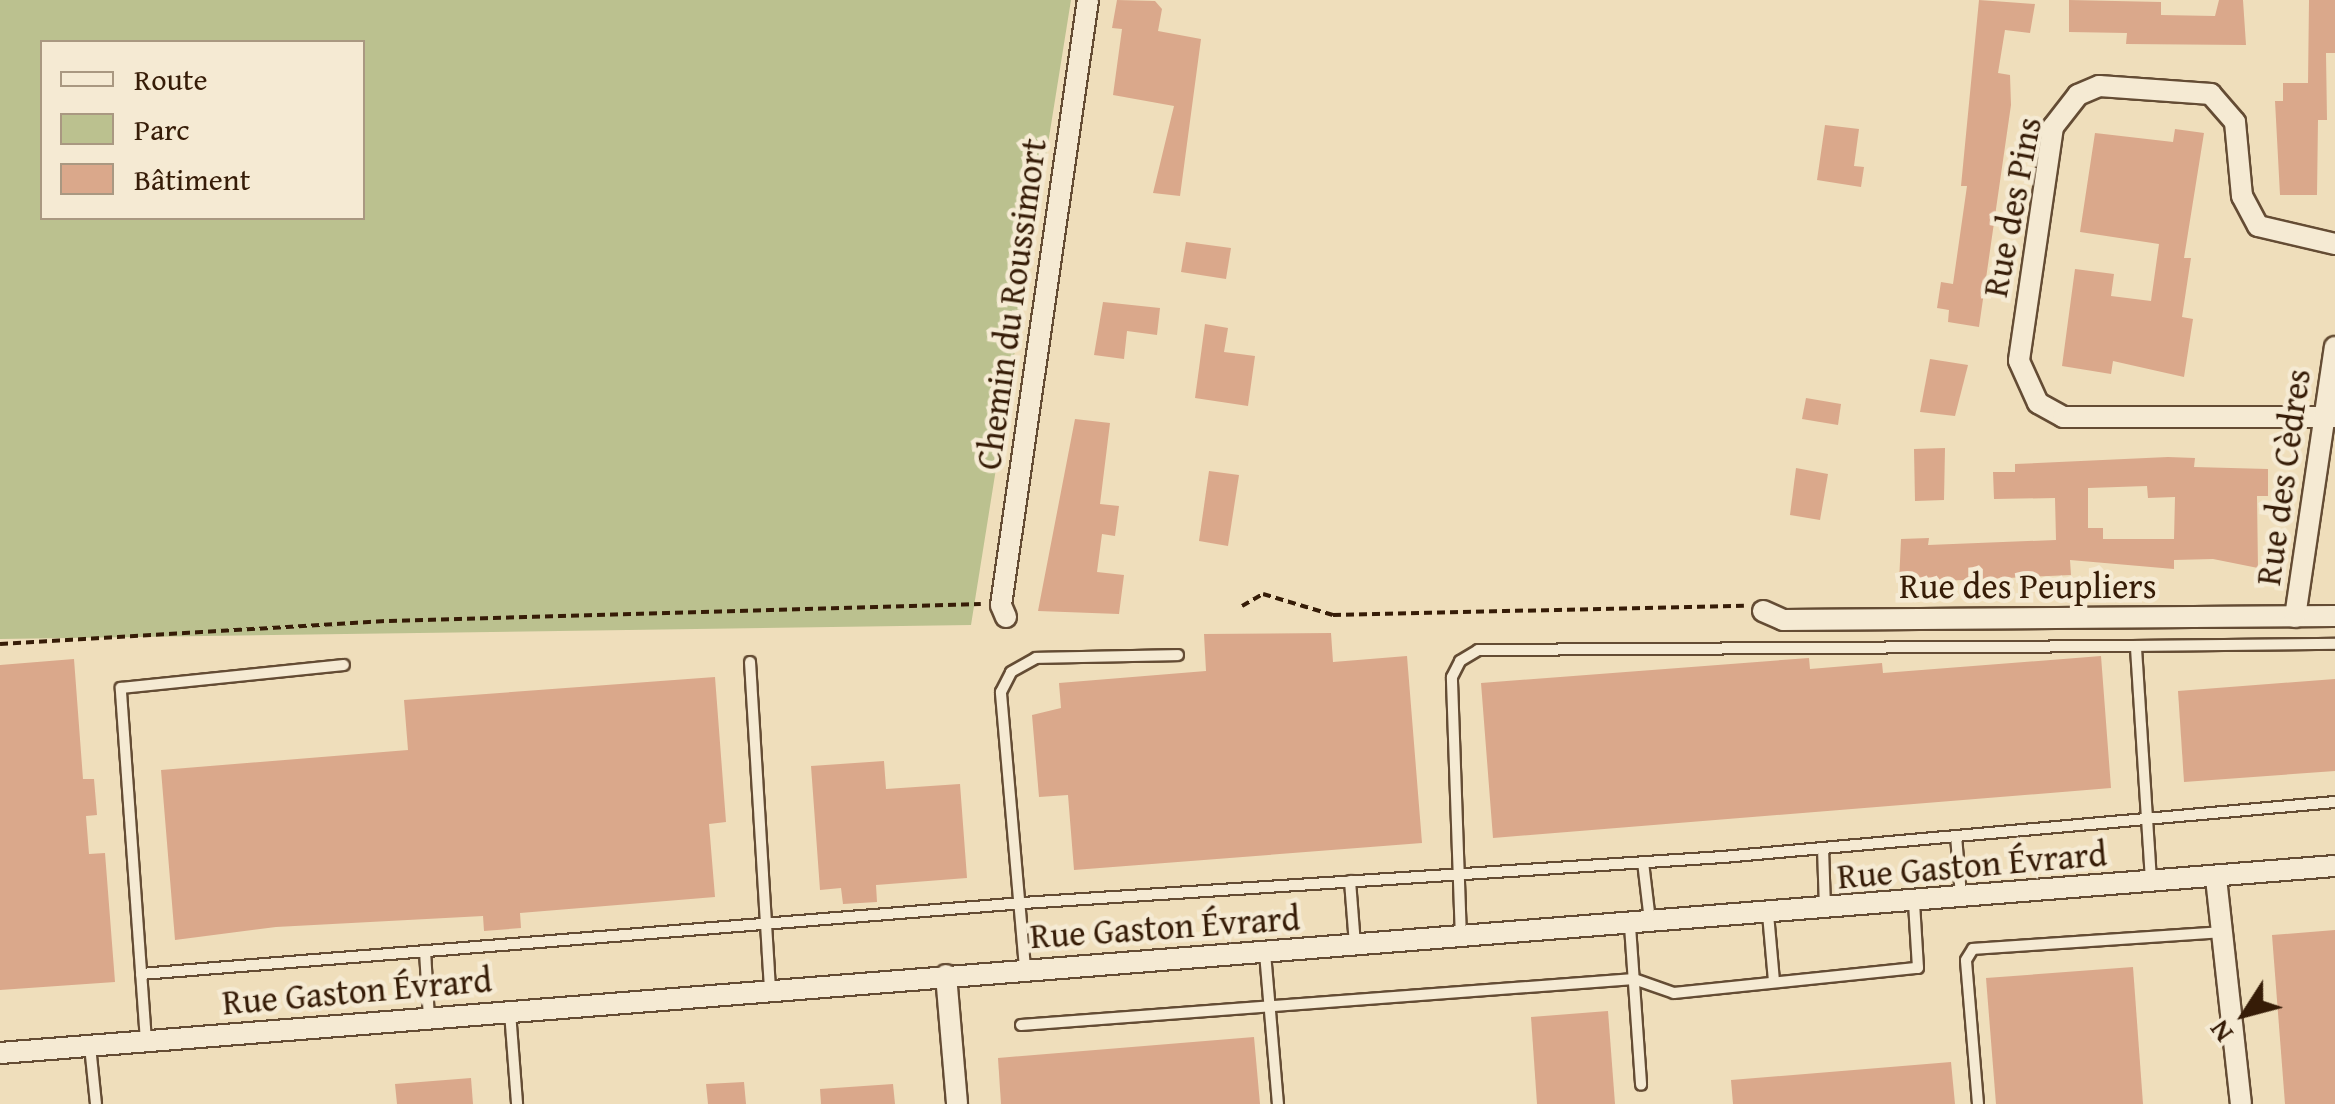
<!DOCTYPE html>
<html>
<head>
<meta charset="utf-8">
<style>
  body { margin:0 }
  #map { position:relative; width:2335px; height:1104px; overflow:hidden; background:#efdebb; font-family:"Gentium Book Plus",serif }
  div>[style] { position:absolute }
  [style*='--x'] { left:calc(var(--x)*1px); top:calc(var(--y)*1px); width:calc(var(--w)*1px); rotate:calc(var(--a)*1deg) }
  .green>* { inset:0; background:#bbc18f }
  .building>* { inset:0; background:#daa88b }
  .path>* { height:4px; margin-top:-2px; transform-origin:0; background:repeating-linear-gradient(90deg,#361c07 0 8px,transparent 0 13px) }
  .roads { filter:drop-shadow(2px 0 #644c34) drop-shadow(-2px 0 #644c34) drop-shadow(0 2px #644c34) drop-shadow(0 -2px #644c34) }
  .lane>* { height:10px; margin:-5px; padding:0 5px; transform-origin:5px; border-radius:5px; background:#f5ead3 }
  .street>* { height:20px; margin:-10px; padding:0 10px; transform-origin:10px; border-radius:10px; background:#f5ead3 }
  span { translate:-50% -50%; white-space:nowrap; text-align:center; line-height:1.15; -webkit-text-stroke:9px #f5ead3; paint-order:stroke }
  .street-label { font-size:35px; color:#361c07 }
  .legend { position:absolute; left:40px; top:40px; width:325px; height:180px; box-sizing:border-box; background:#f5ead3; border:2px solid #a99881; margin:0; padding:12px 18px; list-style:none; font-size:30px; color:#361c07 }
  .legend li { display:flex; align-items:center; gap:20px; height:50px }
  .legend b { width:50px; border:2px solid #a99881 }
  .north { position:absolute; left:2195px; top:964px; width:100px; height:100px; -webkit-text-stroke:8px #f5ead3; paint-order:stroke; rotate:234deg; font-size:28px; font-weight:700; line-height:40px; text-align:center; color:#361c07 }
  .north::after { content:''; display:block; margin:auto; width:35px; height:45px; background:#361c07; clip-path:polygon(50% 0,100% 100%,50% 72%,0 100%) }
</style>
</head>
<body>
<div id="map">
  <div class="green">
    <div style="clip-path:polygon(evenodd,0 0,1071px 0,971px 625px,0 639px,0 0,42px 42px,362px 42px,362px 218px,42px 218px,42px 42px)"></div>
  </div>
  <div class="building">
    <div style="clip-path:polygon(1117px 0,1155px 1px,1162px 9px,1158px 31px,1201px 39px,1180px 196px,1153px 193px,1174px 106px,1113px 95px,1122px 29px,1112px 28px)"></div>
    <div style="clip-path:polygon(1979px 0,2035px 4px,2030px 33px,2005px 30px,1998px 73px,2010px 75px,2011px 105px,1979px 327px,1948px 322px,1949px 310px,1937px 308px,1941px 282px,1953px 284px,1967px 186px,1961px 186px)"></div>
    <div style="clip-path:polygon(2069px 0,2161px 2px,2161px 15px,2215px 16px,2219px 0,2243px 0,2246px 45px,2126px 44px,2127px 33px,2069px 32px)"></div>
    <div style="clip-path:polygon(2309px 0,2335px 0,2335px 53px,2326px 53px,2327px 120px,2318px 120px,2317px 195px,2280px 195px,2275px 101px,2283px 101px,2283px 83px,2308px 83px)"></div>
    <div style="clip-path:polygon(1825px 125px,1859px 129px,1854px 166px,1864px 167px,1861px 187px,1817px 180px)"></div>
    <div style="clip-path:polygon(2175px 129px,2204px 133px,2184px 258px,2191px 258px,2182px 317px,2193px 319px,2184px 377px,2113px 361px,2111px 374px,2062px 366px,2075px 269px,2114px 274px,2111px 296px,2151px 301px,2159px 244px,2080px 232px,2095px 133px,2173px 142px)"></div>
    <div style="clip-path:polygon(1186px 242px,1231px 248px,1226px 279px,1181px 272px)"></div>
    <div style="clip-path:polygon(1103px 302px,1160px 308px,1157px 335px,1127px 331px,1124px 359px,1094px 355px)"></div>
    <div style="clip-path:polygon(1205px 324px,1228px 328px,1224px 352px,1255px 356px,1248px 406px,1195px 398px)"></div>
    <div style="clip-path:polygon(1930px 359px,1968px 365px,1955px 416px,1920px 412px)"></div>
    <div style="clip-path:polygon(1806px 398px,1841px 404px,1838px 425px,1802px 419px)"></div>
    <div style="clip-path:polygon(1075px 419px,1110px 423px,1100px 504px,1119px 506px,1115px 536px,1102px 534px,1097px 572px,1124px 575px,1119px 614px,1038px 611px)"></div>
    <div style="clip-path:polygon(1945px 448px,1944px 500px,1915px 501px,1914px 449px)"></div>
    <div style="clip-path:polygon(evenodd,2168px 457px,2195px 458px,2194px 467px,2268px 469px,2268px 496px,2257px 496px,2258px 568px,2213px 559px,2174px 560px,2174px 569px,2070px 560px,2071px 575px,1899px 583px,1901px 539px,1929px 538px,1928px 545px,2056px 540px,2055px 498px,1994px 499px,1993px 472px,2015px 472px,2015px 464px,2168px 457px,2147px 486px,2148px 498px,2175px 497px,2174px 539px,2103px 539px,2103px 528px,2088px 528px,2088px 488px,2147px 486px)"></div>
    <div style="clip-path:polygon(1796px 468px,1828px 474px,1820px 520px,1790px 515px)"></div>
    <div style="clip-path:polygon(1209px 471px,1239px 475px,1228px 546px,1199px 541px)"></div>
    <div style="clip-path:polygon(1331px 633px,1333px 662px,1407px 656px,1422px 843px,1074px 870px,1068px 795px,1039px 797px,1032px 715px,1061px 708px,1059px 683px,1206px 671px,1204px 634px)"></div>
    <div style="clip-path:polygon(2101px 656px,2111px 788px,1493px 838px,1481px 683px,1809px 658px,1810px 669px,1882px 663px,1883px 673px)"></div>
    <div style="clip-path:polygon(74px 659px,83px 779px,94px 779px,97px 815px,86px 816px,89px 854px,105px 853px,115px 982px,0 990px,0 665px)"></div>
    <div style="clip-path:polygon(715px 677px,726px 822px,709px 824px,715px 897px,520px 913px,521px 928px,484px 931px,483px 916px,276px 927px,175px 940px,161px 770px,408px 750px,404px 700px)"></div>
    <div style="clip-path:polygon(2335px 679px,2335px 771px,2184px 782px,2178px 691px)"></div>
    <div style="clip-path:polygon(884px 761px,886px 789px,960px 784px,967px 878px,876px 885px,877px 902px,843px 904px,841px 888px,820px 890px,811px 766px)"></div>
    <div style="clip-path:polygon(2335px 930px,2335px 1104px,2285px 1104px,2272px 935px)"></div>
    <div style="clip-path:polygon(2133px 967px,2143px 1104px,1996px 1104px,1986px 978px)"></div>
    <div style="clip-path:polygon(1608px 1011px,1615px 1104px,1537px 1104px,1531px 1017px)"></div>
    <div style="clip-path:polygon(1254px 1037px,1260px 1104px,1001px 1104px,998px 1058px)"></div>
    <div style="clip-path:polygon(1951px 1062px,1955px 1104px,1733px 1104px,1731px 1080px)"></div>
    <div style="clip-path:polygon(471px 1078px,473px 1104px,397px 1104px,395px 1084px)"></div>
    <div style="clip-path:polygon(744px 1082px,746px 1104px,708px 1104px,706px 1084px)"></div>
    <div style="clip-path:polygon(893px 1084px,895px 1104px,821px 1104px,820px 1089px)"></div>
  </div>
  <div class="path">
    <div style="--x:1242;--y:606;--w:24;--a:-30"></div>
    <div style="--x:1263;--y:594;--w:73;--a:16.7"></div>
    <div style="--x:1333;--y:615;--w:411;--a:-1.3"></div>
    <div style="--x:0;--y:644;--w:390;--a:-3.4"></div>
    <div style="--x:389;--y:621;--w:592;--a:-1.64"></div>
  </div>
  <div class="roads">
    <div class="lane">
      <div style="--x:750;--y:662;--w:329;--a:86.5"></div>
      <div style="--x:1956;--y:836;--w:59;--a:85.2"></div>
      <div style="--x:1823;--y:848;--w:59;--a:88.1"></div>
      <div style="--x:1643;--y:862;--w:59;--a:83.2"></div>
      <div style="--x:2151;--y:880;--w:234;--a:-93.7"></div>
      <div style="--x:2136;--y:646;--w:199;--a:-0.6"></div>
      <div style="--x:1350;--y:881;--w:64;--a:85.5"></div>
      <div style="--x:1768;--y:914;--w:67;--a:84.9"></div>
      <div style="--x:1630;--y:926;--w:159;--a:86"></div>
      <div style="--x:1461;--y:939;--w:262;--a:-92"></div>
      <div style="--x:1452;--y:677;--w:18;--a:-63"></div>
      <div style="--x:1460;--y:661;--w:21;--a:-31"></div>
      <div style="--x:1478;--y:650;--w:658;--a:-0.35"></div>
      <div style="--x:425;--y:951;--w:67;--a:86.6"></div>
      <div style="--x:1265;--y:953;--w:152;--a:85.1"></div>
      <div style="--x:1025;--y:968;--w:277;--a:-95"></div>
      <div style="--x:1001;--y:692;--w:22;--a:-63"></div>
      <div style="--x:1011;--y:672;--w:29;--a:-29"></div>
      <div style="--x:1036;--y:658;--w:142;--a:-1.2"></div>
      <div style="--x:141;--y:974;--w:885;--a:-4.6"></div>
      <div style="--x:1023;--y:903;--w:702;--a:-3.76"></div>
      <div style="--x:1723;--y:857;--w:614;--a:-5.14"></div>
      <div style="--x:510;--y:1012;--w:92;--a:85.6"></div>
      <div style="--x:1021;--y:1025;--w:615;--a:-4.29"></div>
      <div style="--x:1634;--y:979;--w:42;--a:19.3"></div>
      <div style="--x:1674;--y:993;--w:245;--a:-5.9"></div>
      <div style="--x:1918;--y:968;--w:66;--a:-93.5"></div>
      <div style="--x:146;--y:1041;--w:354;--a:-94.1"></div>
      <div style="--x:121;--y:688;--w:224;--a:-5.9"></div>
      <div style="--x:90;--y:1046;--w:58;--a:84.1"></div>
      <div style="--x:1978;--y:1104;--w:144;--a:-94.8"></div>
      <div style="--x:1966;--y:960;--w:13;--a:-58"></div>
      <div style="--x:1973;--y:949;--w:250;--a:-3.9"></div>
    </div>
    <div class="street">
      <div style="--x:2335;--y:244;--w:79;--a:-166.8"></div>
      <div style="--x:2258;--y:226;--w:34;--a:-118"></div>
      <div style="--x:2242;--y:196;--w:74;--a:-95.4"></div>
      <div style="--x:2235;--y:122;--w:37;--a:-131"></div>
      <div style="--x:2211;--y:94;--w:112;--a:-175.9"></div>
      <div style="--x:2099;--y:86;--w:23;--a:157"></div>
      <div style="--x:2078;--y:95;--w:41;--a:128"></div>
      <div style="--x:2053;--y:127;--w:236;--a:98.3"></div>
      <div style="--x:2019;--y:361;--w:46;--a:65.7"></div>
      <div style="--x:2038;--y:403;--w:29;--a:29"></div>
      <div style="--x:2063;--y:417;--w:272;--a:0"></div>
      <div style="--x:1763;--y:611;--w:22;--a:24"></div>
      <div style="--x:1783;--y:620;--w:552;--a:-0.42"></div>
      <div style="--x:1006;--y:617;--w:13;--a:-113"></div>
      <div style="--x:1001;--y:605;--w:611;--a:-81.82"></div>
      <div style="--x:2295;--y:617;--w:273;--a:-81.6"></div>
      <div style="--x:2216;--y:878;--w:227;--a:83.7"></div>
      <div style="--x:946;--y:975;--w:129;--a:85.1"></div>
      <div style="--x:0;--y:1053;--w:2342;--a:-4.58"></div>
    </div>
  </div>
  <div class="street-label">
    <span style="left:2012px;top:207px;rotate:-79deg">Rue des Pins</span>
    <span style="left:1011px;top:304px;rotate:-82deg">Chemin du Roussimort</span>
    <span style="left:2283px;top:477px;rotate:-82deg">Rue des Cèdres</span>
    <span style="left:2028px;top:586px">Rue des Peupliers</span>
    <span style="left:1972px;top:865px;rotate:-5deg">Rue Gaston Évrard</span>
    <span style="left:1165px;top:927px;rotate:-4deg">Rue Gaston Évrard</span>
    <span style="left:357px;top:991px;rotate:-5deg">Rue Gaston Évrard</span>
  </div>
  <ul class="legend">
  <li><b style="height:12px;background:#f5ead3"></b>Route</li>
  <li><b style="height:28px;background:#bbc18f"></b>Parc</li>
  <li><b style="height:28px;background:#daa88b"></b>Bâtiment</li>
  </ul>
  <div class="north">N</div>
</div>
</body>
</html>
